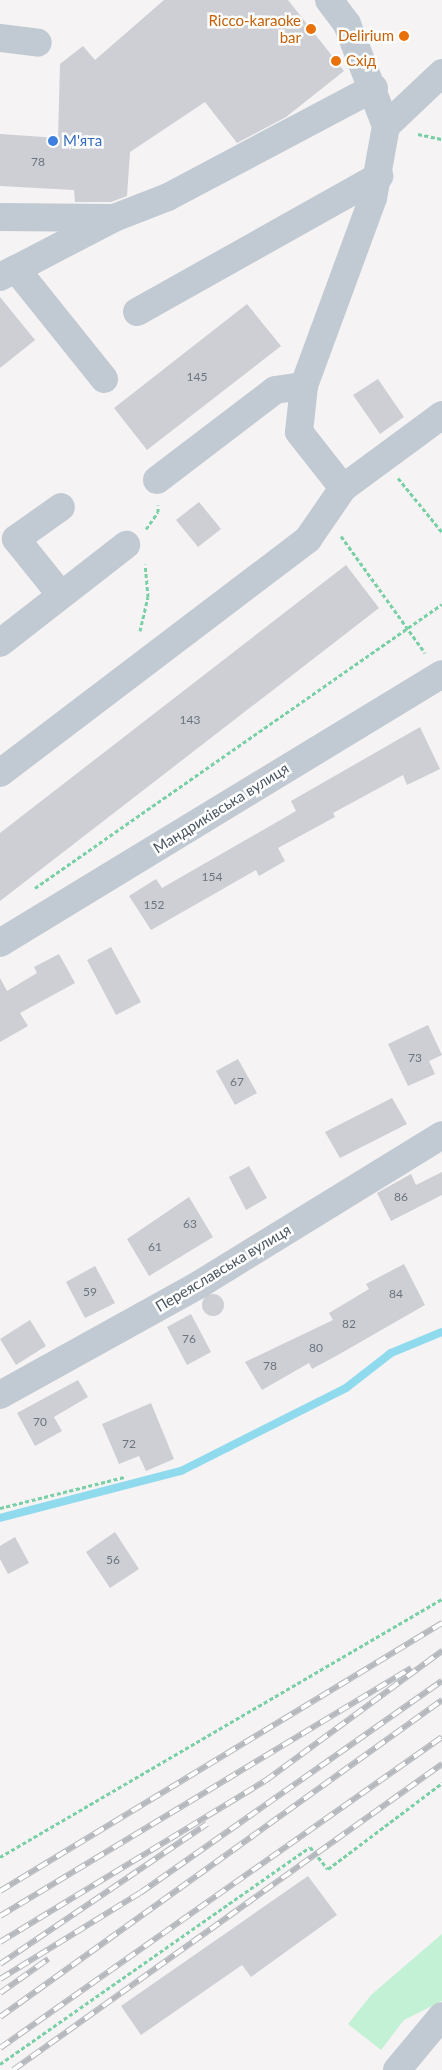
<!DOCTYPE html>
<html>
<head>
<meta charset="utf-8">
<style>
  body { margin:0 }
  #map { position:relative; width:442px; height:2070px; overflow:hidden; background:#f5f3f3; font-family:Lato,sans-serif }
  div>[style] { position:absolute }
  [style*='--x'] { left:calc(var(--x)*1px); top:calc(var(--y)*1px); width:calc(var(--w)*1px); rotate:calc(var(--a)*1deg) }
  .green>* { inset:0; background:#c3f1d5 }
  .stream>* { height:8px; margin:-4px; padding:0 4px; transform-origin:4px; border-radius:4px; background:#90daee }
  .building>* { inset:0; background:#cdcfd5 }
  .round { border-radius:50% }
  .path>* { height:3px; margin-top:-1.5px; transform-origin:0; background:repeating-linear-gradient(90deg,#7ad0a6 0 4px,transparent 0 6.5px) }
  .minor>* { height:28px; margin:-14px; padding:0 14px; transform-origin:14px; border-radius:14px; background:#c1cad2 }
  .rail>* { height:5.5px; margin-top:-2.75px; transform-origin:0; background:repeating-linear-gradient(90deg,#fff 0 11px,#b5b8bd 0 22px); box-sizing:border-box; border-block:1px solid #b5b8bd }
  .dots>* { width:14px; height:14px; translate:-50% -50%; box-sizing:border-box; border:2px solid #fff; border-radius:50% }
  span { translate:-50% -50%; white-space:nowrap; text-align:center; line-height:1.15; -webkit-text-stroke:5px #fff; paint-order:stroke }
  .number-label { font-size:12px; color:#6b747e }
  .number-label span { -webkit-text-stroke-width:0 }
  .food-label { font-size:15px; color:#c56008 }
  .right { translate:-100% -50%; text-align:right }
  .left { translate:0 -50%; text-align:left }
  .shop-label { font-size:15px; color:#366cbe }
  .street-label { font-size:15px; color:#4a5661 }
</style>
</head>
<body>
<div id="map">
  <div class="green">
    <div style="clip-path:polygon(442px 1934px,442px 2001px,404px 2020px,381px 2050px,348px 2024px,371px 1995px)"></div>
  </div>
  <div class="stream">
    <div style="--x:0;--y:1518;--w:187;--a:-14.6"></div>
    <div style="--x:181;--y:1471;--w:185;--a:-26.7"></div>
    <div style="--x:346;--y:1388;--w:57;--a:-37.9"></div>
    <div style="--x:391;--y:1353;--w:55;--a:-22.4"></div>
  </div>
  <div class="building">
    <div style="clip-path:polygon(164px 0,288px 0,344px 71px,286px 117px,237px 143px,205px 102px,130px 152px,127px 196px,111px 202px,75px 202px,74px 190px,0 186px,0 134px,58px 138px,60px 64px,83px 46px,95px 60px)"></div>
    <div style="clip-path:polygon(0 297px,35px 340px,0 368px)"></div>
    <div style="clip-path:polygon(247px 304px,281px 346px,147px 450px,114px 408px)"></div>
    <div style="clip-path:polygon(378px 379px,404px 417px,380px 434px,353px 395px)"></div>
    <div style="clip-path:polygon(199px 502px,221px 529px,198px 547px,176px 520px)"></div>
    <div style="clip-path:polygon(346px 565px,379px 608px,0 901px,0 833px)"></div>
    <div style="clip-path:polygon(420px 727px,440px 769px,407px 785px,403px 775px,333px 813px,335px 817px,278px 848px,285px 861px,259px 876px,256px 870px,151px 930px,129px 896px,156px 879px,162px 888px,296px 811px,291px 801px)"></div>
    <div style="clip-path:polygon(111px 947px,141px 1002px,116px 1015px,87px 960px)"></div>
    <div style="clip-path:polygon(59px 954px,75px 983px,20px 1013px,28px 1026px,0 1042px,0 978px,7px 991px,37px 973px,34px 967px)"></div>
    <div style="clip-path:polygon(428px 1025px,442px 1055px,429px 1061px,435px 1074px,408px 1086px,388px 1044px)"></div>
    <div style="clip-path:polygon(238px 1059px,257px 1093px,235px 1105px,216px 1071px)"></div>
    <div style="clip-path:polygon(392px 1098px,407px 1124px,340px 1158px,325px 1132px)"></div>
    <div style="clip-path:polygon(249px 1166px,267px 1198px,246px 1210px,229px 1177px)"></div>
    <div style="clip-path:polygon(442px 1172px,442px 1195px,391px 1221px,377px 1193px,411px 1174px,416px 1185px)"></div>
    <div style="clip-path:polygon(189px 1197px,213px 1237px,149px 1276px,127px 1239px)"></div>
    <div style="clip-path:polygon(404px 1264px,425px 1305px,336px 1356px,312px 1369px,309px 1363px,262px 1390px,245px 1362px,333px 1320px,329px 1313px,369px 1289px,366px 1284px)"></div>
    <div style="clip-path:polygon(95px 1266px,115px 1303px,85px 1318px,66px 1282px)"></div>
    <div class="round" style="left:202px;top:1294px;width:22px;height:22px"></div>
    <div style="clip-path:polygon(191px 1314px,211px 1352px,187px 1365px,167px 1327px)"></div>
    <div style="clip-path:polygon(30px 1320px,46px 1346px,16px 1365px,0 1339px)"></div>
    <div style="clip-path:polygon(78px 1380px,88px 1397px,54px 1417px,62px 1431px,35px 1446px,17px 1413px)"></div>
    <div style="clip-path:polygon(151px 1403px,174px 1459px,146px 1471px,139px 1456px,119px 1464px,102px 1424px)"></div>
    <div style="clip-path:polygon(115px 1532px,139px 1569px,110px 1588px,86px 1552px)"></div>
    <div style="clip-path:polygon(15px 1537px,29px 1563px,8px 1574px,0 1559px,0 1546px)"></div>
    <div style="clip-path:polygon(308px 1876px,337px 1915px,251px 1977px,242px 1965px,141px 2035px,121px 2006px)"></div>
  </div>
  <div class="path">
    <div style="--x:418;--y:134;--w:25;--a:12"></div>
    <div style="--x:398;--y:478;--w:70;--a:50.8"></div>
    <div style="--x:146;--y:529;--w:21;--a:-55"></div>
    <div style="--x:158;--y:512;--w:7;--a:-90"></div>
    <div style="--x:341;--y:536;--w:144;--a:54.3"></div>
    <div style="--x:140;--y:631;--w:35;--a:-77"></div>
    <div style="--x:148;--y:597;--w:33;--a:-95"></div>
    <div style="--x:35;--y:888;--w:496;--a:-34.9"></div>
    <div style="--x:0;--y:1508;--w:128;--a:-14"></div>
    <div style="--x:0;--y:1857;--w:512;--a:-30.27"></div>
    <div style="--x:0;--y:2064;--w:378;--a:-35"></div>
    <div style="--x:310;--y:1847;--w:28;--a:51"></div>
    <div style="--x:328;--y:1869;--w:143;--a:-37"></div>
  </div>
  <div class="minor">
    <div style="--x:329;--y:0;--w:30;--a:53"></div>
    <div style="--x:347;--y:24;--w:109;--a:69.1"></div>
    <div style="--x:386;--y:126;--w:73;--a:100.2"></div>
    <div style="--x:373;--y:198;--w:200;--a:110.2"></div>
    <div style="--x:304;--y:386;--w:46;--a:96.2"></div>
    <div style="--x:299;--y:432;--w:71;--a:51.8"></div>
    <div style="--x:343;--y:488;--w:123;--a:-36.4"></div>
    <div style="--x:0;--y:38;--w:38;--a:7"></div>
    <div style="--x:386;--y:126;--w:77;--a:-43.4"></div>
    <div style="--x:0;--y:217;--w:110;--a:0.5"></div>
    <div style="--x:16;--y:269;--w:110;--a:-27.5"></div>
    <div style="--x:114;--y:218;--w:58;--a:-21.3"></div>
    <div style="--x:168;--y:197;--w:233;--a:-27.9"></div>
    <div style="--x:0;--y:277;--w:18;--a:-27"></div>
    <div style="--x:16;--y:269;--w:141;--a:51.3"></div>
    <div style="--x:137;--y:312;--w:278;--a:-29.3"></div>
    <div style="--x:157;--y:480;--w:148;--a:-37.3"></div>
    <div style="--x:275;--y:390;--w:29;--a:-8"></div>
    <div style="--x:61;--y:595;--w:72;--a:-128.8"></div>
    <div style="--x:16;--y:539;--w:55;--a:-35.4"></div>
    <div style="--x:0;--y:643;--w:160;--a:-37.9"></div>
    <div style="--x:0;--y:773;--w:387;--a:-37.2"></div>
    <div style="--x:308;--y:539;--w:62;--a:-55.5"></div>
    <div style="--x:0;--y:943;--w:517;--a:-31.32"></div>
    <div style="--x:0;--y:1395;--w:229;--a:-29"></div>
    <div style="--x:200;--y:1284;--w:284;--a:-31.6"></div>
    <div style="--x:397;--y:2070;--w:70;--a:-50.2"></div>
  </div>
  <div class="rail">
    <div style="--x:0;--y:1891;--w:517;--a:-31.23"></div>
    <div style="--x:0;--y:1916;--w:480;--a:-31.1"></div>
    <div style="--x:0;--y:1942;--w:310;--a:-31.3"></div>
    <div style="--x:265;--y:1781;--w:220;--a:-36.3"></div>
    <div style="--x:0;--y:1964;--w:250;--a:-34.1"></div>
    <div style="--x:0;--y:1979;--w:164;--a:-31.6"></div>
    <div style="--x:140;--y:1893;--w:369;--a:-35.1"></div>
    <div style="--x:0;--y:1993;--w:59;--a:-35.3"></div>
    <div style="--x:0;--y:2017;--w:544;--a:-35.65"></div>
    <div style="--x:0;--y:2048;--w:540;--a:-35.13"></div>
    <div style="--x:13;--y:2070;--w:527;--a:-35.5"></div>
  </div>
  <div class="dots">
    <div style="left:311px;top:29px;background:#e8710a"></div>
    <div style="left:404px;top:36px;background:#e8710a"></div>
    <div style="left:336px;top:61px;background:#e8710a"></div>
    <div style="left:53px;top:141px;background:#3f7fe0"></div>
  </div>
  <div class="number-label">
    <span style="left:38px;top:162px">78</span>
    <span style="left:197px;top:377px">145</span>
    <span style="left:190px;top:720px">143</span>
    <span style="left:212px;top:877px">154</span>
    <span style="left:154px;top:905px">152</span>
    <span style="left:415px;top:1058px">73</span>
    <span style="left:237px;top:1082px">67</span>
    <span style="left:401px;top:1197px">86</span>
    <span style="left:190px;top:1224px">63</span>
    <span style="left:155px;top:1247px">61</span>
    <span style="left:90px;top:1292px">59</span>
    <span style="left:396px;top:1294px">84</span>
    <span style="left:349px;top:1324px">82</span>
    <span style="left:189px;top:1339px">76</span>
    <span style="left:316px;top:1348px">80</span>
    <span style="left:270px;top:1366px">78</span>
    <span style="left:40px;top:1422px">70</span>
    <span style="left:129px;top:1444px">72</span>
    <span style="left:113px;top:1560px">56</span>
  </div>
  <div class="food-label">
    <span class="right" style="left:301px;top:29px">Ricco-karaoke<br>bar</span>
    <span class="right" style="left:394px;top:36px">Delirium</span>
    <span class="left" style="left:346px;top:61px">Схід</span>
  </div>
  <div class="shop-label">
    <span class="left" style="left:63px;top:141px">М'ята</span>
  </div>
  <div class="street-label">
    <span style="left:221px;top:808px;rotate:-32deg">Мандриківська вулиця</span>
    <span style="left:223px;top:1268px;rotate:-31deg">Переяславська вулиця</span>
  </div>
</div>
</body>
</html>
